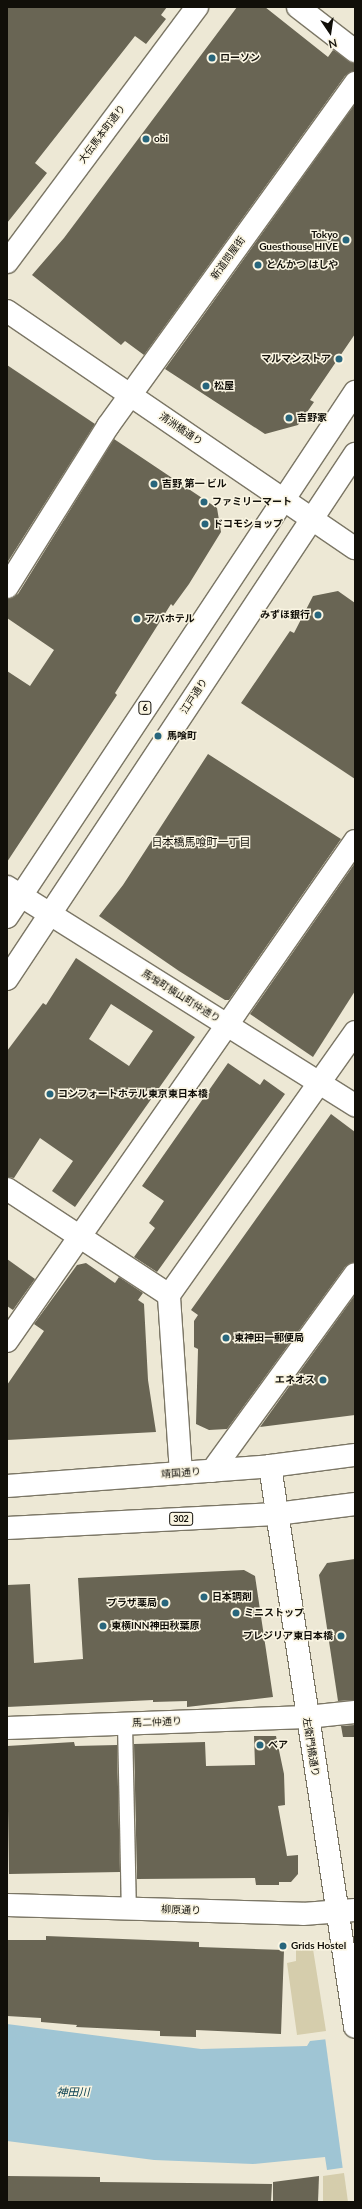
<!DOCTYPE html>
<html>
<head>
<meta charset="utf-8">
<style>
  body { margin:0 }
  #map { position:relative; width:362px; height:2209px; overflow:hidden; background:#ede8d5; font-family:Lato,"Noto Sans JP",sans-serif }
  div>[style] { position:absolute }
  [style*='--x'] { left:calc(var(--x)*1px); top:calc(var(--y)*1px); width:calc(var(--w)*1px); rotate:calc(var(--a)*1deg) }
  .green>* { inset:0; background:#d5cdac }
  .water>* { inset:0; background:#9fc5d4 }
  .pier>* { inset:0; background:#ede8d5 }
  .building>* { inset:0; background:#696554 }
  .roads { filter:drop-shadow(1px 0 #7b7665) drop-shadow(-1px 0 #7b7665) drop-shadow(0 1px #7b7665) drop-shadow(0 -1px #7b7665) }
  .service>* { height:14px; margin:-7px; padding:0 7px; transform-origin:7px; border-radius:7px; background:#fff }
  .minor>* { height:22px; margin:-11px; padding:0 11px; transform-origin:11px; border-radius:11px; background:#fff }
  .tertiary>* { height:22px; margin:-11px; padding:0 11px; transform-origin:11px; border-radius:11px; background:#fff }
  .primary>* { height:22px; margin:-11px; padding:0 11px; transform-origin:11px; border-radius:11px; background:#fff }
  .trunk>* { height:22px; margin:-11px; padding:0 11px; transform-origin:11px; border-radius:11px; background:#fff }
  .dots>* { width:11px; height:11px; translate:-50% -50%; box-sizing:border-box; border:2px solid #faf5e2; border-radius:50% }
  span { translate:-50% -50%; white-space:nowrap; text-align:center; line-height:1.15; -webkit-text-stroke:3px #faf5e2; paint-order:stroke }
  .shield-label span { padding:1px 3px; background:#faf5e2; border:1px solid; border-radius:3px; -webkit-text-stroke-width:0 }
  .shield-label { font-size:9px; color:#110f09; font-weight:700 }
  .poi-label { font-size:10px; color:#110f09; font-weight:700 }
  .left { translate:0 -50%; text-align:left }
  .right { translate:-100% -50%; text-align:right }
  .street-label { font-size:10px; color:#110f09 }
  .neighbourhood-label { font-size:11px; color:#110f09 }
  .water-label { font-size:11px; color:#094051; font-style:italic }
  .frame { position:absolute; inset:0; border:8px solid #110f09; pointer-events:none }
  .north { position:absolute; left:310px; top:12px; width:40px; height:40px; -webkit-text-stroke:3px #faf5e2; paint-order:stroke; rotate:167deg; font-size:11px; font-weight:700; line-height:16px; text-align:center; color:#110f09 }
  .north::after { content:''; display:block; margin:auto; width:14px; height:18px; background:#110f09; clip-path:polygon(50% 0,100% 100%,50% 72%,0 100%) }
</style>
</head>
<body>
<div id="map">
  <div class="green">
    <div style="clip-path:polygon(296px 1942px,306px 1942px,313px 1949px,326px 2031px,297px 2035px,287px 1963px,296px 1961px)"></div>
    <div style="clip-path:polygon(344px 2173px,348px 2202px,323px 2202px,323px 2176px)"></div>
  </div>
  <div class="water">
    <div style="clip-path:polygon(7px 2024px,201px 2049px,307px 2046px,310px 2041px,355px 2036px,355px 2166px,327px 2170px,325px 2157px,253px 2164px,154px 2160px,7px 2141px)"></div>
  </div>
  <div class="pier">
    <div style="clip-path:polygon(355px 2034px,355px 2168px,343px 2170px,325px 2037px)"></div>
  </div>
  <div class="building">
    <div style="clip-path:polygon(7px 7px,167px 7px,161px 15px,166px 19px,146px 44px,135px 36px,35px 163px,47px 173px,7px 223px)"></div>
    <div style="clip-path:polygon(237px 7px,265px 7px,328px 57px,333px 50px,355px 63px,355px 71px,345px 76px,144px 355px,125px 341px,121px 345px,32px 275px,64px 238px)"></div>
    <div style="clip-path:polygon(355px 104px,355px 334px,310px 400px,314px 402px,298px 425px,265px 434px,165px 369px)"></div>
    <div style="clip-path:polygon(7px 365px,95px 424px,7px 563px)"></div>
    <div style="clip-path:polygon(114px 439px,217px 508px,221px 532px,189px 584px,173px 606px,171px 604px,115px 693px,117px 695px,7px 862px,7px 671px,30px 686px,54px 650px,7px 618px,7px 599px,18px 594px)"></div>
    <div style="clip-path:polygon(338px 591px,355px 603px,355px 779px,241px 703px,290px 631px,294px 633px,313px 596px)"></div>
    <div style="clip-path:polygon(208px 754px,341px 839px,229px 1000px,225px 1000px,179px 971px,99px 916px,123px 885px)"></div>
    <div style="clip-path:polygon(355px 863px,355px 991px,313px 1057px,250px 1014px)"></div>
    <div style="clip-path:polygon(evenodd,76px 958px,195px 1037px,75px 1207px,52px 1191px,73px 1161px,40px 1138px,14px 1178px,7px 1177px,7px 1051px,43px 1003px,46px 1005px,76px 958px,111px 1004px,153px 1031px,129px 1066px,89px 1039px,111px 1004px)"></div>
    <div style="clip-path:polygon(228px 1063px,260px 1085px,264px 1079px,285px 1094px,157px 1272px,134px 1257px,155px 1228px,149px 1223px,164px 1201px,142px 1186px)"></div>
    <div style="clip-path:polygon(331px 1114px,355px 1132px,355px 1262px,345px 1267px,227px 1429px,209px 1430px,196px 1424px,198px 1349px,194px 1347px,194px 1321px,198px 1315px,191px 1310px)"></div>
    <div style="clip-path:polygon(7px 1259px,35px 1279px,13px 1310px,7px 1306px)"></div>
    <div style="clip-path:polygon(86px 1263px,115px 1283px,119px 1277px,143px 1293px,138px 1300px,144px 1304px,148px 1380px,156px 1432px,7px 1440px,7px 1385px,44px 1331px,34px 1324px,77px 1265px)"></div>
    <div style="clip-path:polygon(355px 1295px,355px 1415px,260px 1427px)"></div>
    <div style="clip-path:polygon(355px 1559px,355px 1700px,338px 1701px,319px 1575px,327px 1563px)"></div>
    <div style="clip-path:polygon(244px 1570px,255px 1576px,273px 1697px,187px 1707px,187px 1701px,153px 1702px,153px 1700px,7px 1707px,7px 1585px,30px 1584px,34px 1663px,83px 1659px,78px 1578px)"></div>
    <div style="clip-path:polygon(355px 1725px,355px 1737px,343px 1737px,341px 1726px)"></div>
    <div style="clip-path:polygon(254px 1736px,276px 1736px,284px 1774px,285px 1805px,278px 1806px,287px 1856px,298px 1855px,298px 1874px,291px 1882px,279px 1882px,279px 1885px,256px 1885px,255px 1878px,137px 1879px,134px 1744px,205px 1742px,206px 1766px,255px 1765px)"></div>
    <div style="clip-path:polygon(74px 1742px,75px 1746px,117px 1745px,120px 1872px,9px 1874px,7px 1746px)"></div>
    <div style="clip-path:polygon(46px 1936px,199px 1942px,199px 1947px,284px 1950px,281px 2034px,196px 2030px,196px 2037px,160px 2036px,160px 2031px,76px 2027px,77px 2025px,41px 2022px,41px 2018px,7px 2016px,7px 1940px,46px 1940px)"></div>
    <div style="clip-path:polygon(7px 2176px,100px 2177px,100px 2182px,272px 2184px,271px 2202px,7px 2202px)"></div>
    <div style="clip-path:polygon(319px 2176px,318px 2202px,273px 2202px,273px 2182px)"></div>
  </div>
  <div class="roads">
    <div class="service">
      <div style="--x:125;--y:1724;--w:185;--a:88.8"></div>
    </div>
    <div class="minor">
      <div style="--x:298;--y:7;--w:72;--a:37.7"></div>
      <div style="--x:7;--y:262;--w:318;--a:-53.3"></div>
      <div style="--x:7;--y:587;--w:190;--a:-57.9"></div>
      <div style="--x:108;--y:426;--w:423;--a:-54.2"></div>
      <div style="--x:7;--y:887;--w:411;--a:32.1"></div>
      <div style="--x:7;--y:1189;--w:194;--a:33.2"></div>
      <div style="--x:7;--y:1341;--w:609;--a:-55.16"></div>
      <div style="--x:212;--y:1471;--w:243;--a:-54"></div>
      <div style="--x:181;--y:1473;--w:178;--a:-93.9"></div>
      <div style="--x:169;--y:1295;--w:322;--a:-54.7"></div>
      <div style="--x:7;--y:1728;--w:300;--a:-2.1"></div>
      <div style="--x:307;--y:1717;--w:48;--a:-5.9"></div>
      <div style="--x:7;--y:1905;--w:296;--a:1.7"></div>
      <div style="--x:303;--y:1914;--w:52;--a:-4.4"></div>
    </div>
    <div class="tertiary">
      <div style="--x:7;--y:311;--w:421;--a:34.3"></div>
      <div style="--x:270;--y:1466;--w:567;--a:81.38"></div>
    </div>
    <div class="primary">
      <div style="--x:7;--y:1486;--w:264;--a:-4.3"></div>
      <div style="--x:270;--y:1466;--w:86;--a:-7.4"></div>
      <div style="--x:7;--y:1528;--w:269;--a:-3"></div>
      <div style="--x:276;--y:1514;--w:80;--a:-7.2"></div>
    </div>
    <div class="trunk">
      <div style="--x:7;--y:917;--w:630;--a:-56.46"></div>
      <div style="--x:7;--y:979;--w:630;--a:-56.46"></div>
    </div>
  </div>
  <div class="dots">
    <div style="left:212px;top:58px;background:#28667c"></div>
    <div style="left:146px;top:139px;background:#28667c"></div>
    <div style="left:346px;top:240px;background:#28667c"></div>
    <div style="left:258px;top:265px;background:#28667c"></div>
    <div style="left:339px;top:359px;background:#28667c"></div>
    <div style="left:206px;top:386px;background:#28667c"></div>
    <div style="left:289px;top:418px;background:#28667c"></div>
    <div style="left:154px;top:484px;background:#28667c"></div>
    <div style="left:204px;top:502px;background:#28667c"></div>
    <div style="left:205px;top:524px;background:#28667c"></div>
    <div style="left:318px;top:615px;background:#28667c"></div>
    <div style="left:137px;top:619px;background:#28667c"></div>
    <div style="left:158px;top:736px;background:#28667c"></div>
    <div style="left:50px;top:1094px;background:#28667c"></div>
    <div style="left:226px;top:1338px;background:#28667c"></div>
    <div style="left:323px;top:1380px;background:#28667c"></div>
    <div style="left:204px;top:1597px;background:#28667c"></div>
    <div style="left:165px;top:1603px;background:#28667c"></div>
    <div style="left:236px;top:1613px;background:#28667c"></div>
    <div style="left:103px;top:1626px;background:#28667c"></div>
    <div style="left:341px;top:1636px;background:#28667c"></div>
    <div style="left:260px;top:1745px;background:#28667c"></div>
    <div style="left:283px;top:1946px;background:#28667c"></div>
  </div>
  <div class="shield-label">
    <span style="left:145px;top:708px">6</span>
    <span style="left:181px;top:1519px">302</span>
  </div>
  <div class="poi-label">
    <span class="left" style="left:220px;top:58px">ローソン</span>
    <span class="left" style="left:154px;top:139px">obi</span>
    <span class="right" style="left:338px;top:240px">Tokyo<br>Guesthouse HIVE</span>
    <span class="left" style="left:266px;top:265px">とんかつ はしや</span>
    <span class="right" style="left:331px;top:359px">マルマンストア</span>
    <span class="left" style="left:214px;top:386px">松屋</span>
    <span class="left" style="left:297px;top:418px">吉野家</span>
    <span class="left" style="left:162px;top:484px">吉野 第一 ビル</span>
    <span class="left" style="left:212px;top:502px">ファミリーマート</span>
    <span class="left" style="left:213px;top:524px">ドコモショップ</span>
    <span class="right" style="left:310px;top:615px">みずほ銀行</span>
    <span class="left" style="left:145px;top:619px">アパホテル</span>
    <span class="left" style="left:167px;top:736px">馬喰町</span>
    <span class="left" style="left:58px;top:1094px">コンフォートホテル東京東日本橋</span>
    <span class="left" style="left:234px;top:1338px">東神田一郵便局</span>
    <span class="right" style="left:315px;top:1380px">エネオス</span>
    <span class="left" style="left:212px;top:1597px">日本調剤</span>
    <span class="right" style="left:157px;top:1603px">プラザ薬局</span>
    <span class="left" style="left:244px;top:1613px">ミニストップ</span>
    <span class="left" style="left:111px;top:1626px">東横INN神田秋葉原</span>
    <span class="right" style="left:333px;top:1636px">プレジリア東日本橋</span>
    <span class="left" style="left:268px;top:1745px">ベア</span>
    <span class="left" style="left:291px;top:1946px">Grids Hostel</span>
  </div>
  <div class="street-label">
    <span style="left:102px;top:134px;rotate:-53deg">大伝馬本町通り</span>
    <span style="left:228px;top:258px;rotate:-54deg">新道問屋街</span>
    <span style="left:181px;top:429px;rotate:34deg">清洲橋通り</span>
    <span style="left:194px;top:696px;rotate:-57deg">江戸通り</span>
    <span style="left:181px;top:996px;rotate:32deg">馬喰町横山町仲通り</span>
    <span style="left:181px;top:1473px;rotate:-4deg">靖国通り</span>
    <span style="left:157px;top:1722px;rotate:-2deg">馬二仲通り</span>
    <span style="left:311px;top:1747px;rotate:81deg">左衛門橋通り</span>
    <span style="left:181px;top:1910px;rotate:2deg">柳原通り</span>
  </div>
  <div class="neighbourhood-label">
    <span style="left:201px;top:842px">日本橋馬喰町一丁目</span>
  </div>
  <div class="water-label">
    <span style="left:73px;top:2092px">神田川</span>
  </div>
  <div class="frame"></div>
  <div class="north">N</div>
</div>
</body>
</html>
